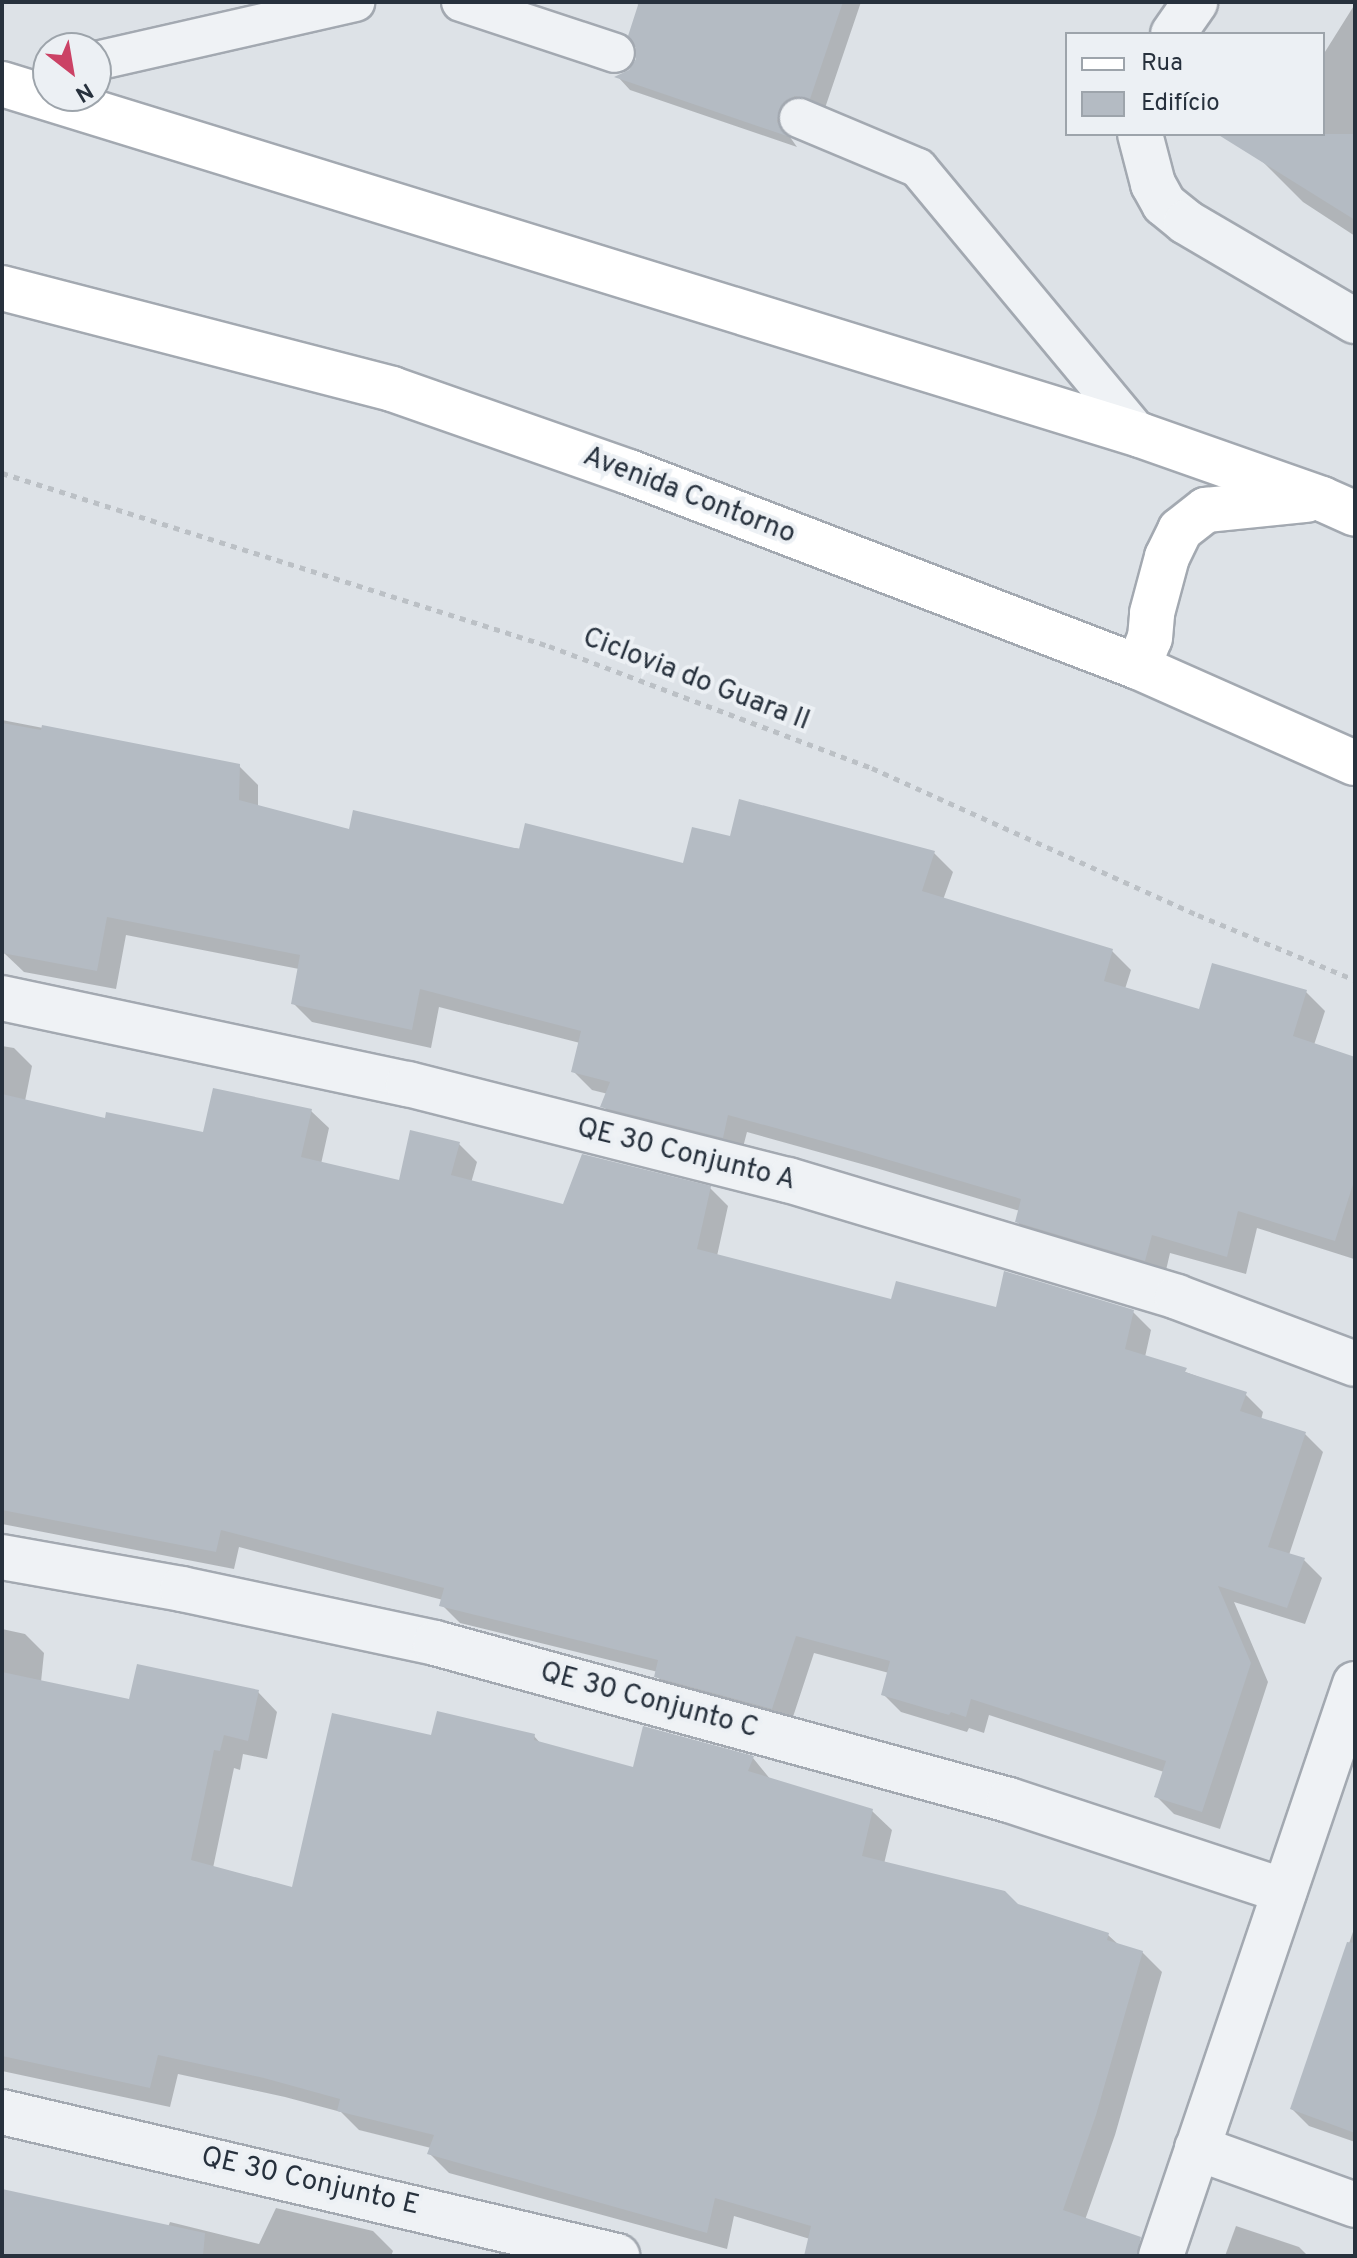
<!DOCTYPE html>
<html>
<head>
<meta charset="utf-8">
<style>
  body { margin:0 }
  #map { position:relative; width:1357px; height:2258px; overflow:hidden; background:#dde2e7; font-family:Overpass,sans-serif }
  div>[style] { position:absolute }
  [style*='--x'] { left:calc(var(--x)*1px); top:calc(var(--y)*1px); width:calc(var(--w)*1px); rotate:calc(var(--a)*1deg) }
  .shadow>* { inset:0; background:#0003 }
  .building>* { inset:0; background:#b4bbc3 }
  .path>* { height:5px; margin-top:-2.5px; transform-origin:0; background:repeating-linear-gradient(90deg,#bbc0c5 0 6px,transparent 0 12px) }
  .roads { filter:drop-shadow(2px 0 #a3a9b1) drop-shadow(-2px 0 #a3a9b1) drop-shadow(0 2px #a3a9b1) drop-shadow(0 -2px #a3a9b1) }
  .service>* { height:38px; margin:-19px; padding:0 19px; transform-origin:19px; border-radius:19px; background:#eff2f5 }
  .minor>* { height:44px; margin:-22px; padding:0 22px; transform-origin:22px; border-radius:22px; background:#eff2f5 }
  .secondary>* { height:44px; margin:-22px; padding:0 22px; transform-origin:22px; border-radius:22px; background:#fff }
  span { translate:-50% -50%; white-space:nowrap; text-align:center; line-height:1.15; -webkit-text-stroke:8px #ecf0f4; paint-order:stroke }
  .street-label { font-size:28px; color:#27313d }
  .frame { position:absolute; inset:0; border:4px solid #27313d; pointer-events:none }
  .legend { position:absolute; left:1065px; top:32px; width:260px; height:104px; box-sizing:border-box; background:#ecf0f4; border:2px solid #9da4ab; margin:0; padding:10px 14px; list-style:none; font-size:24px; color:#27313d }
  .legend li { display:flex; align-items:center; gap:16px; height:40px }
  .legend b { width:40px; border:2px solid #9da4ab }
  .north { position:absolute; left:32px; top:32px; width:80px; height:80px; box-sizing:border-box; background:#ecf0f4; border:2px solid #9da4ab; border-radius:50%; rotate:149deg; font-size:22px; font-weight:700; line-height:32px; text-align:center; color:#27313d }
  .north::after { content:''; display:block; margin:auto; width:28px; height:36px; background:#cb4265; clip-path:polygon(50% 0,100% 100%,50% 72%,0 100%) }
</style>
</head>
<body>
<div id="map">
  <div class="shadow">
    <div style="clip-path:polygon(631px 2px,861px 2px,824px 111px,791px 124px,790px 137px,797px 147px,630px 90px,618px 77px,630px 71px,638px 60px,640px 5px)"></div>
    <div style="clip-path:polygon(1355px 4px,1355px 236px,1303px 202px,1259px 158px,1274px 134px,1323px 134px,1323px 55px)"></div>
    <div style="clip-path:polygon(2px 720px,239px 766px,258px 785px,258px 807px,350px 832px,685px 865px,732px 839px,934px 853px,953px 872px,943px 900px,1112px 951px,1131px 970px,1125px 989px,1200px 1011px,1306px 992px,1325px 1011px,1314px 1045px,1355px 1059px,1354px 1259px,1257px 1228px,1246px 1274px,1170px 1253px,1164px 1279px,1037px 1241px,1017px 1222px,1020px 1211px,876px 1168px,747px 1132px,741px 1155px,622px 1125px,603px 1106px,608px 1094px,592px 1090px,573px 1071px,580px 1043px,439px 1007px,431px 1048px,312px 1022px,293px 1003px,299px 969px,126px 935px,116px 989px,24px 972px,4px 953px,2px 941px)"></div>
    <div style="clip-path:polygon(2px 1046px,14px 1048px,32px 1066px,25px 1101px,107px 1120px,205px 1135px,311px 1111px,329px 1128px,321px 1164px,400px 1182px,459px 1144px,477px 1162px,471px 1183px,564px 1206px,710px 1188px,728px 1206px,717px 1256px,892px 1301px,997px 1310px,1133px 1312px,1151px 1330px,1145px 1357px,1245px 1394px,1263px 1412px,1261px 1420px,1305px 1434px,1323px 1452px,1289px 1555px,1304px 1560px,1322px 1578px,1305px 1624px,1234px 1602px,1268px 1682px,1220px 1829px,1174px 1814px,1156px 1796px,1164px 1772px,989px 1715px,984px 1733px,969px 1728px,967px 1732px,901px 1712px,883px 1694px,889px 1673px,814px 1653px,790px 1726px,674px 1694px,657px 1676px,658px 1672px,460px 1623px,442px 1605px,443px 1600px,239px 1547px,234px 1569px,2px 1524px)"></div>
    <div style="clip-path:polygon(2px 1629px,25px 1634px,44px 1653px,41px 1682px,131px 1701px,258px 1692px,277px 1712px,267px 1759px,243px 1754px,240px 1770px,234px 1768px,213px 1868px,293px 1889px,432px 1738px,534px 1736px,542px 1745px,635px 1770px,753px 1758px,771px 1780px,872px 1811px,892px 1830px,884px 1864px,1108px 1935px,1119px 1945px,1142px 1952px,1162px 1972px,1115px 2135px,1085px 2220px,1111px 2256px,806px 2256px,810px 2239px,734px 2216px,727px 2249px,449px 2173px,429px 2153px,431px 2148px,359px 2130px,341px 2112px,285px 2097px,178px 2074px,170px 2107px,2px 2071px)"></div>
    <div style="clip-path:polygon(1355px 1926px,1355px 2142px,1309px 2126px,1292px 2109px)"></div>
    <div style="clip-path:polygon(2px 2191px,168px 2227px,170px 2222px,259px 2244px,276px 2208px,373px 2231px,393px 2251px,391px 2256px,2px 2256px)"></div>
    <div style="clip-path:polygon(1236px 2226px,1299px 2247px,1308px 2256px,1225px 2256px)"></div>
  </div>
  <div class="building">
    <div style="clip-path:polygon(639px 2px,843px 2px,810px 99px,795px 96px,785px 101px,779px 110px,777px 122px,787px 136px,614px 77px,629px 70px,636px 59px,636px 48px,628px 36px)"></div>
    <div style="clip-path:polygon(1217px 134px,1355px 134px,1355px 220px)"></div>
    <div style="clip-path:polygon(2px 723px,41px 730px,42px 725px,240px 764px,239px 800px,349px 829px,353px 810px,519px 849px,525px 823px,683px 863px,692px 827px,730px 836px,739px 799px,935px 851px,922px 891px,1113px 949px,1104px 981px,1199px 1009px,1212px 963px,1307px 990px,1293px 1036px,1355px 1057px,1355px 1178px,1335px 1241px,1238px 1211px,1227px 1257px,1152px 1235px,1145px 1261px,1015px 1222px,1021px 1199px,855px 1150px,728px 1115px,723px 1138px,600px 1107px,610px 1082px,571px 1072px,581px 1031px,420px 989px,412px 1030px,291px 1004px,300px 955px,107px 917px,97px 971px,2px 953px)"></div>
    <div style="clip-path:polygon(213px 1088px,312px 1109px,301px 1157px,399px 1180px,410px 1130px,460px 1142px,451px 1175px,563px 1204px,582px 1154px,711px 1186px,697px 1249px,891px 1299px,896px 1281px,996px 1307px,1004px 1271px,1134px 1310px,1125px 1349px,1187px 1368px,1185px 1372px,1247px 1392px,1240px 1411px,1306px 1432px,1268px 1547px,1305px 1558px,1287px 1608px,1218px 1586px,1251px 1663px,1202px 1812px,1154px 1797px,1166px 1761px,971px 1699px,966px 1717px,951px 1712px,949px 1715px,881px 1695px,890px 1661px,796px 1636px,772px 1709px,654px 1677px,658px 1660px,439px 1606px,444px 1588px,221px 1530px,216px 1552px,2px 1510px,2px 1094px,105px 1118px,106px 1112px,203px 1132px)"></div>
    <div style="clip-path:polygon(137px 1664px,259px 1690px,248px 1741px,224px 1735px,220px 1751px,214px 1750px,191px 1860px,292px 1887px,332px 1713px,431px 1735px,437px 1711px,535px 1734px,534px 1740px,633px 1767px,643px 1726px,754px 1756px,748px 1771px,873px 1809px,862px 1856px,1005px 1891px,1018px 1904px,1109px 1933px,1107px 1940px,1143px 1951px,1096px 2115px,1063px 2210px,1141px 2237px,1137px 2256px,804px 2256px,811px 2226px,715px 2198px,707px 2233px,427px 2154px,434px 2135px,337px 2111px,340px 2099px,264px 2078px,158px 2055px,150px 2088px,2px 2056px,2px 1672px,129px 1699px)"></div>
    <div style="clip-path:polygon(1347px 1942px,1355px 1943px,1355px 2133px,1290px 2109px)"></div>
    <div style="clip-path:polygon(2px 2189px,205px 2233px,203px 2256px,2px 2256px)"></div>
  </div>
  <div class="path">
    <div style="--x:2;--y:473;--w:574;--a:17.55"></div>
    <div style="--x:549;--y:646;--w:345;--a:20.7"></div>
    <div style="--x:872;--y:768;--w:358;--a:24.3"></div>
    <div style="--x:1198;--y:915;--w:170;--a:22.5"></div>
  </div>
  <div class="roads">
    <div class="service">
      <div style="--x:461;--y:2;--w:162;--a:18.3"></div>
      <div style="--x:96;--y:61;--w:266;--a:-12.8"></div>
      <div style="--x:799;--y:118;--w:129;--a:22.8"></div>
      <div style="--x:918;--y:168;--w:347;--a:50.3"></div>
    </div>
    <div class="minor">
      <div style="--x:1173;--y:34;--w:39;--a:-55"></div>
      <div style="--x:1140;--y:134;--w:52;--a:75.4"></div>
      <div style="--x:1153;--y:184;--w:23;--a:61"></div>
      <div style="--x:1164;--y:204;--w:28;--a:39"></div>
      <div style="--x:1186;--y:222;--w:196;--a:30.4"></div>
      <div style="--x:2;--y:998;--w:415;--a:12"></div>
      <div style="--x:408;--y:1084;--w:392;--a:14.2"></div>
      <div style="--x:788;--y:1180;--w:406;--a:16.7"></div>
      <div style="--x:1177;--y:1297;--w:190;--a:20.6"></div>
      <div style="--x:2;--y:1557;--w:183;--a:10.1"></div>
      <div style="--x:182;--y:1589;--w:259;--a:12"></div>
      <div style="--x:435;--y:1643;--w:595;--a:15.3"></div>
      <div style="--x:1009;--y:1800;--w:290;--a:18.3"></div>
      <div style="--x:2;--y:2112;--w:632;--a:13.18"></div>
      <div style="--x:1197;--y:2148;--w:168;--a:19.8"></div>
      <div style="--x:1161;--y:2256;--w:604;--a:-71.27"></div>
    </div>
    <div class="secondary">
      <div style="--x:2;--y:84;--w:1191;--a:17.14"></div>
      <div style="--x:1140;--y:435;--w:193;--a:19.4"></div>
      <div style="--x:1322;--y:499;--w:36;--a:24"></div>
      <div style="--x:2;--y:288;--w:403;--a:14.5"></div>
      <div style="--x:392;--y:389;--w:251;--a:19.3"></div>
      <div style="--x:629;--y:472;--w:545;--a:20.96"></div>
      <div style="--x:1138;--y:667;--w:237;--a:23.9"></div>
      <div style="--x:1138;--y:667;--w:31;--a:-68"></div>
      <div style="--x:1150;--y:638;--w:25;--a:-85"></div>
      <div style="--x:1152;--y:613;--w:58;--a:-75"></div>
      <div style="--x:1167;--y:557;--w:30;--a:-64"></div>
      <div style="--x:1180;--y:530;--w:33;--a:-38"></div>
      <div style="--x:1206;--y:510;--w:101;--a:-5.7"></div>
    </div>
  </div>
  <div class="street-label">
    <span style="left:689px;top:496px;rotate:21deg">Avenida Contorno</span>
    <span style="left:696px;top:680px;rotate:21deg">Ciclovia do Guara II</span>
    <span style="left:686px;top:1155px;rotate:14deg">QE 30 Conjunto A</span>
    <span style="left:649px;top:1701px;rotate:15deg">QE 30 Conjunto C</span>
    <span style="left:310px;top:2182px;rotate:13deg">QE 30 Conjunto E</span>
  </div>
  <div class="frame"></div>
  <ul class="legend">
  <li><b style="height:10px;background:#fff"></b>Rua</li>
  <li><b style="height:22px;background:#b4bbc3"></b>Edifício</li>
  </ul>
  <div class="north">N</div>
</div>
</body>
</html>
